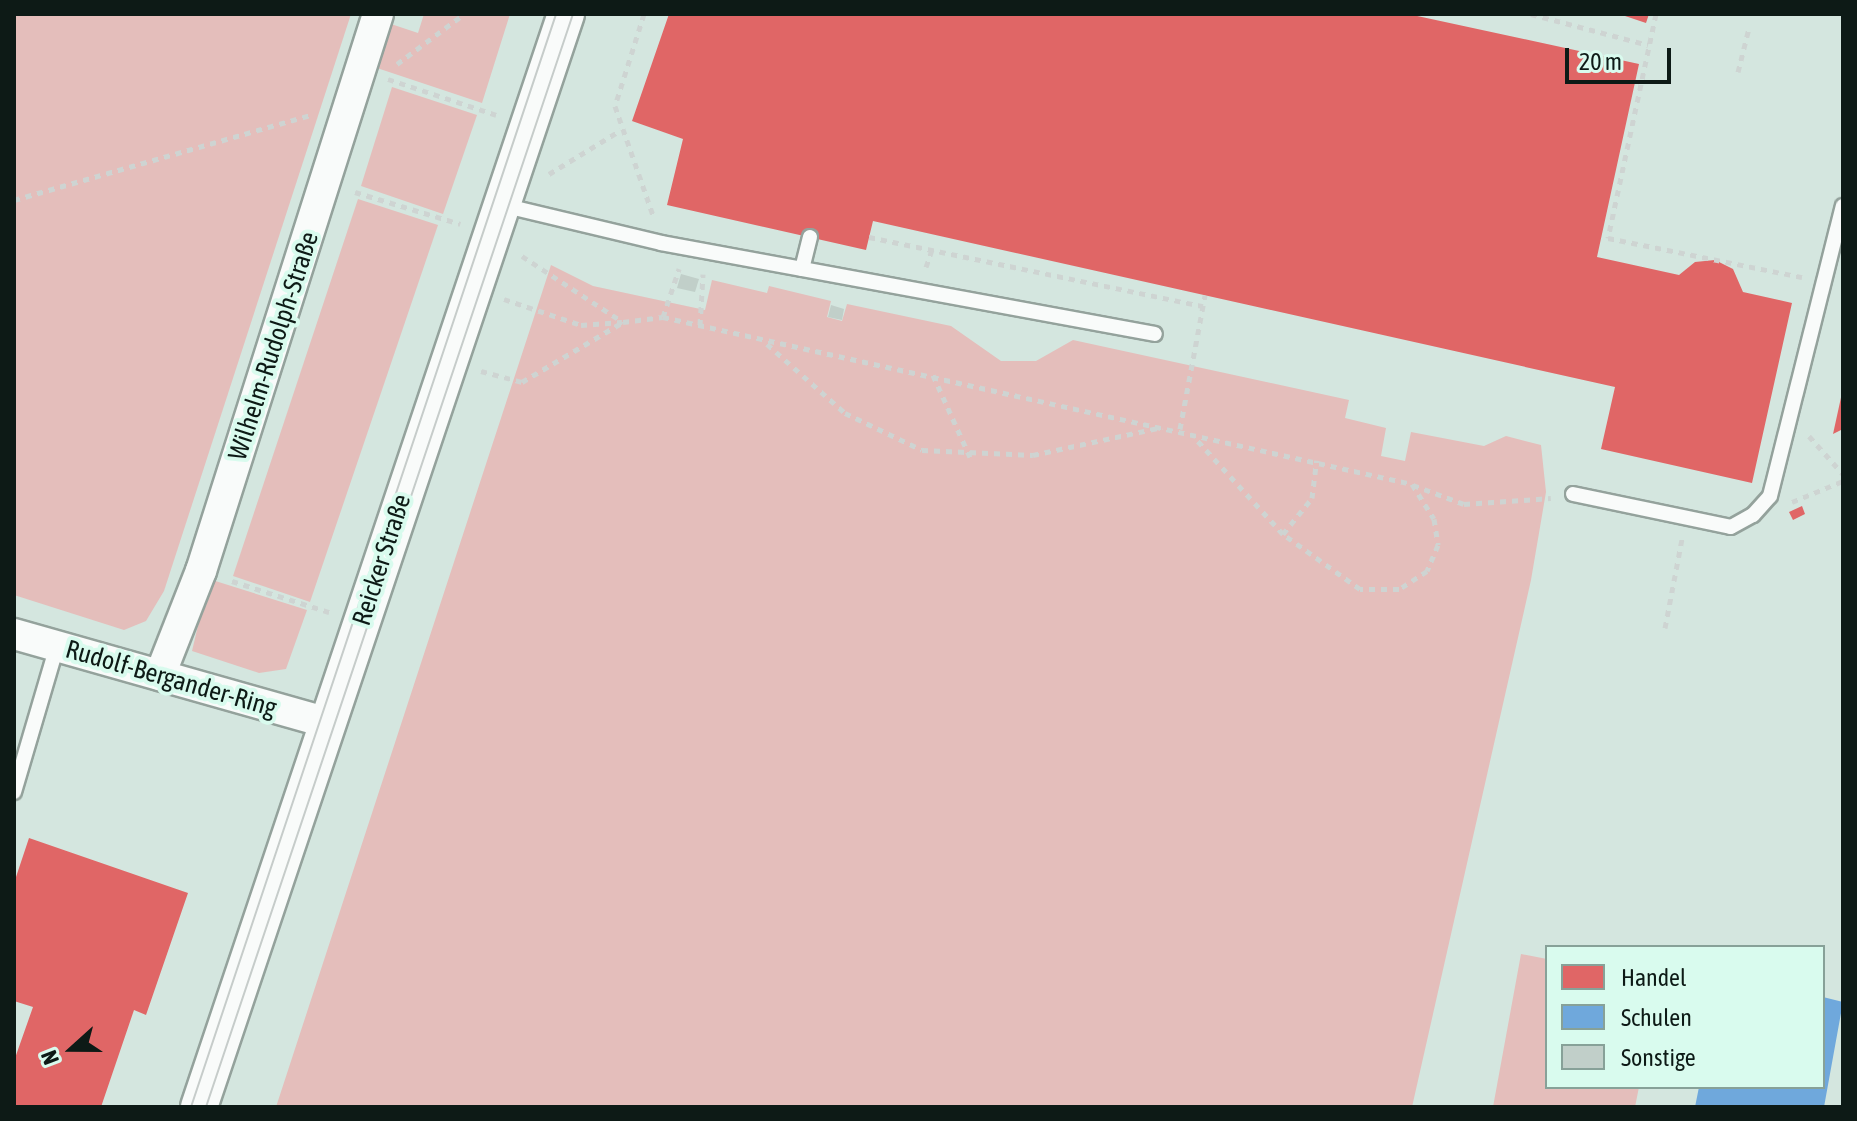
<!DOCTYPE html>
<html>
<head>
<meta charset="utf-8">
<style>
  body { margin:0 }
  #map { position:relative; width:1857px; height:1121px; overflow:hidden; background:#d4e6df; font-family:"Asap Condensed",sans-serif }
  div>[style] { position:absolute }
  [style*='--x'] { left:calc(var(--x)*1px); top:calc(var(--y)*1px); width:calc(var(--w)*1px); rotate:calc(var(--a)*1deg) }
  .green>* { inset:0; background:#e4bebb }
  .shops>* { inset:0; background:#e06666 }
  .schools>* { inset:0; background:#6fa8dc }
  .building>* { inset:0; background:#c1cfc9 }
  .path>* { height:5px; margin-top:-2.5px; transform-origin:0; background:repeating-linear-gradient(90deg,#ced4d2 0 6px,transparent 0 12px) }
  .roads { filter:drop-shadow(2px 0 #94a29c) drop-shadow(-2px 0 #94a29c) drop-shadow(0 2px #94a29c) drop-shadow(0 -2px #94a29c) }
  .service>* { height:14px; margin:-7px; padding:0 7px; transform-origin:7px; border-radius:7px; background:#f9fbfa }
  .minor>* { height:30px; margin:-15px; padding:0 15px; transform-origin:15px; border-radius:15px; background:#f9fbfa }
  .tertiary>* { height:36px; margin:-18px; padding:0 18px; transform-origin:18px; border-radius:18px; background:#f9fbfa }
  .tram>* { height:2px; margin:-1px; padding:0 1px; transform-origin:1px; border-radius:1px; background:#c6ccca }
  span { translate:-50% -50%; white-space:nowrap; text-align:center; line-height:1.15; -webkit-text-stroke:8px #d9fbee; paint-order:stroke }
  .street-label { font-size:26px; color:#0d1a16 }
  .frame { position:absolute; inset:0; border:16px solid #0d1a16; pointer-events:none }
  .legend { position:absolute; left:1545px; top:945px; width:280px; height:144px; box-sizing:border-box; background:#d9fbee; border:2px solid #87a198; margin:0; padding:10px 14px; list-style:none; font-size:24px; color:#0d1a16 }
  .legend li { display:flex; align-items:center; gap:16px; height:40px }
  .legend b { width:40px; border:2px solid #87a198 }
  .north { position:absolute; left:32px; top:1009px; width:80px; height:80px; -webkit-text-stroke:6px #d9fbee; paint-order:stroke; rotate:249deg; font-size:22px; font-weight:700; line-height:32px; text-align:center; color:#0d1a16 }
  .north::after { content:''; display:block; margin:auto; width:28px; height:36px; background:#0d1a16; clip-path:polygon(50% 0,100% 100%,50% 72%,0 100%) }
  .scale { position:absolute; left:1565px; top:48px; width:106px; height:36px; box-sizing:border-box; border:4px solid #0d1a16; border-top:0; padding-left:10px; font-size:24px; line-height:28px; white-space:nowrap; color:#0d1a16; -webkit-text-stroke:6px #d9fbee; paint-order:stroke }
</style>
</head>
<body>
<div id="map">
  <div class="green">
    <div style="clip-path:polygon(14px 14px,351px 14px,164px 591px,146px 621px,124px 630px,14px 595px)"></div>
    <div style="clip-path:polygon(424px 14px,510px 14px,482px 103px,377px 68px,391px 24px,418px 33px)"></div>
    <div style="clip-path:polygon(392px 87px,477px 115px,443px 214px,361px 186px)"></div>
    <div style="clip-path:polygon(358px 199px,438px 225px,310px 602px,233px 576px)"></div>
    <div style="clip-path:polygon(551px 265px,593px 286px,705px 310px,712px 280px,767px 293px,769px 286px,831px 301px,827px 317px,842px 321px,847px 304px,951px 326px,1001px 361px,1036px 361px,1073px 340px,1349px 400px,1345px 418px,1386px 428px,1381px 456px,1405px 461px,1411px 432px,1484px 446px,1506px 436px,1541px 445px,1546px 492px,1531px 580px,1412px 1107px,276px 1107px)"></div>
    <div style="clip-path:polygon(209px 579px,307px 610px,286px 669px,259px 673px,192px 651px)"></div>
    <div style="clip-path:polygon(1521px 954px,1547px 959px,1547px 1087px,1639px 1087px,1635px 1107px,1493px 1107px)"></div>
  </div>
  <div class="shops">
    <div style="clip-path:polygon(669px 14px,1408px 14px,1639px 64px,1597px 257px,1679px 275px,1695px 262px,1715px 260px,1733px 269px,1743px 292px,1792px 303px,1752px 483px,1601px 449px,1615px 387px,873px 221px,866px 250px,667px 205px,683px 139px,632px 121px)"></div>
    <div style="clip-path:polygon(1619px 14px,1649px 14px,1646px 23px)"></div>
    <div style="clip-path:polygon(1842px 393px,1843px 429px,1833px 434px)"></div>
    <div style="clip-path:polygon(1802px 506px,1805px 514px,1793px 520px,1789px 512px)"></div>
    <div style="clip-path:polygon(29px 838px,188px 893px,146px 1015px,134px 1010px,101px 1107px,14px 1107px,14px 1061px,33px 1007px,14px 1001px,14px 883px)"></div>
  </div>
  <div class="schools">
    <div style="clip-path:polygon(1823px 997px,1843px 1002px,1824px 1107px,1695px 1107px,1699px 1087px,1823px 1087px)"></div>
  </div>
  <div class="building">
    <div style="clip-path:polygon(681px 274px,699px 279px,695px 292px,677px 288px)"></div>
    <div style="clip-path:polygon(831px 305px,844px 309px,842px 320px,828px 317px)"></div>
  </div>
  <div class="path">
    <div style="--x:644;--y:14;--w:96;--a:107.5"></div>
    <div style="--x:615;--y:106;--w:115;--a:70.8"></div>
    <div style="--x:1531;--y:14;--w:121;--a:14.8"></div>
    <div style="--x:1656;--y:14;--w:229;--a:102.1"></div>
    <div style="--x:1608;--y:238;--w:198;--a:11.4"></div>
    <div style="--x:397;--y:64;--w:84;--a:-36.7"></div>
    <div style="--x:1738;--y:72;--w:45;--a:-76"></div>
    <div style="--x:388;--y:79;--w:114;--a:18.4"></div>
    <div style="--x:549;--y:174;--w:84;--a:-31.4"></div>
    <div style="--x:355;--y:192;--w:110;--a:16.9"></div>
    <div style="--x:14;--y:200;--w:309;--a:-16"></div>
    <div style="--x:869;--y:237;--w:341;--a:11.7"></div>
    <div style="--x:522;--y:256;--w:121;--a:33.2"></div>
    <div style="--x:623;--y:322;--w:40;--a:-7.1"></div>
    <div style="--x:663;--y:317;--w:767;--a:12.57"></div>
    <div style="--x:1412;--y:484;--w:41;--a:57.8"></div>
    <div style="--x:1434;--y:519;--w:26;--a:81"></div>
    <div style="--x:1438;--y:545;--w:28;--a:113"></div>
    <div style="--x:1427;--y:571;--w:33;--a:147"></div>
    <div style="--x:1399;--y:589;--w:39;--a:180"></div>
    <div style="--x:1360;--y:589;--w:95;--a:-144.5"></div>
    <div style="--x:1283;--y:534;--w:132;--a:-132.5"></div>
    <div style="--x:926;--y:267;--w:18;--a:-71"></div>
    <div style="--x:504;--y:299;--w:81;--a:18.7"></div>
    <div style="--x:581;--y:325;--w:41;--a:-4.2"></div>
    <div style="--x:663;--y:317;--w:51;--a:-71.6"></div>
    <div style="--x:700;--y:325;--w:51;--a:-86.6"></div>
    <div style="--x:767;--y:344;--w:104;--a:41.5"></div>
    <div style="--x:845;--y:413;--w:85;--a:25.7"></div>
    <div style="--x:922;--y:450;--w:111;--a:2.6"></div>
    <div style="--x:1033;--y:455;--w:132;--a:-12.2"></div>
    <div style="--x:481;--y:371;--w:42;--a:15"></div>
    <div style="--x:522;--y:382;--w:117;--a:-30.7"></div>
    <div style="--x:933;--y:375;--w:90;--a:65.7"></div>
    <div style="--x:1180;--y:429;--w:136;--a:-79.4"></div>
    <div style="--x:1809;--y:436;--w:51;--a:48.2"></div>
    <div style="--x:1413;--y:485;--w:54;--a:20.4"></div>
    <div style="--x:1464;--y:504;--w:87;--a:-3.9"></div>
    <div style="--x:1792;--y:502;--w:55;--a:-22.4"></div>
    <div style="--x:1283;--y:534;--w:46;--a:-51.1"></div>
    <div style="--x:1312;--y:498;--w:38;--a:-83"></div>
    <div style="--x:232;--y:581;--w:102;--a:17.7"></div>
    <div style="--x:1665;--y:628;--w:91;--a:-79.2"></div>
  </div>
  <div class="roads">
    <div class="service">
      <div style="--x:502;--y:205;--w:163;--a:13.4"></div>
      <div style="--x:661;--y:243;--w:502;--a:10.44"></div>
      <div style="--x:802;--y:269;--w:33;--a:-76"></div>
      <div style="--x:1573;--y:494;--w:161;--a:11.8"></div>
      <div style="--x:1731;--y:527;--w:25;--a:-29"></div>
      <div style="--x:1753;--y:515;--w:25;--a:-48"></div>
      <div style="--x:1770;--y:496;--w:299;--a:-75.9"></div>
      <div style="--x:14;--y:792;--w:152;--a:-73.6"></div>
    </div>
    <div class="minor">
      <div style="--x:14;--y:634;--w:326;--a:15.8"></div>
      <div style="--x:160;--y:675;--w:112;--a:-68.5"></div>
      <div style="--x:201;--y:571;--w:584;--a:-72.37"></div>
    </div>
    <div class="tertiary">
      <div style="--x:199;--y:1107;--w:1153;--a:-71.44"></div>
    </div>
  </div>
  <div class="tram">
    <div style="--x:191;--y:1107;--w:1152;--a:-71.53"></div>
    <div style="--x:206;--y:1107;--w:1153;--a:-71.44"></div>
  </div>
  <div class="street-label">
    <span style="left:274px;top:346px;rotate:-72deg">Wilhelm-Rudolph-Straße</span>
    <span style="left:382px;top:560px;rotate:-72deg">Reicker Straße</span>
    <span style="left:171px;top:679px;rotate:16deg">Rudolf-Bergander-Ring</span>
  </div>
  <div class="frame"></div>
  <ul class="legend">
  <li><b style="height:22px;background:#e06666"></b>Handel</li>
  <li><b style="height:22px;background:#6fa8dc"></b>Schulen</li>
  <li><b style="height:22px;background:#c1cfc9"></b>Sonstige</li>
  </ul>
  <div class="north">N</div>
  <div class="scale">20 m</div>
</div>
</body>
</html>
